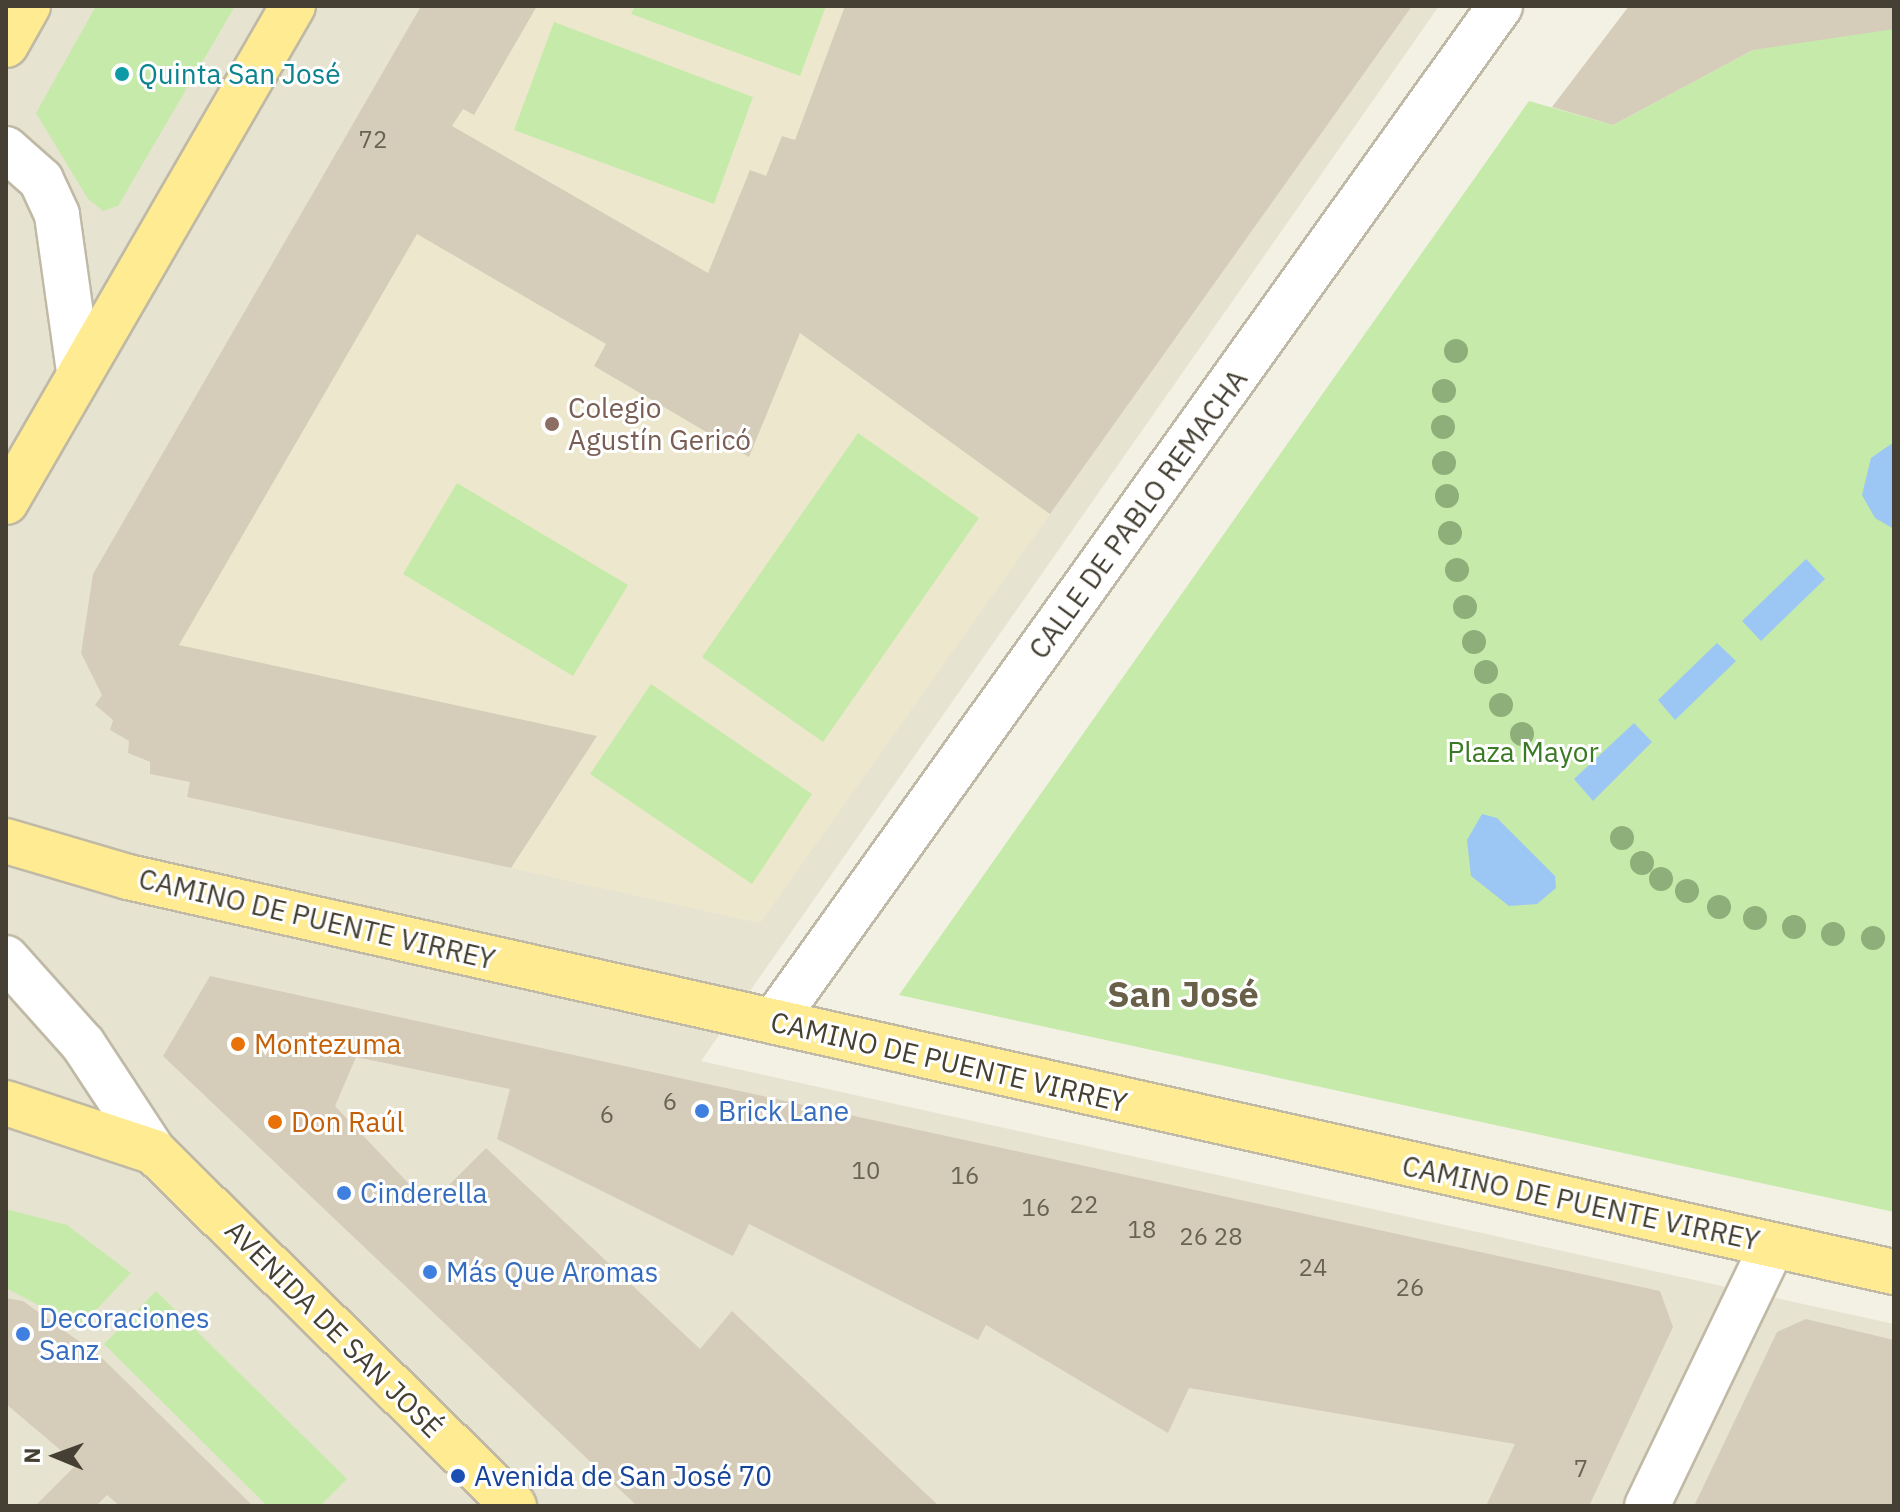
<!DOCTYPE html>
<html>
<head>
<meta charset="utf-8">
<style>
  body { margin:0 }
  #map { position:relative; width:1900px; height:1512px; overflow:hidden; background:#f3f0e4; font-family:"IBM Plex Sans",sans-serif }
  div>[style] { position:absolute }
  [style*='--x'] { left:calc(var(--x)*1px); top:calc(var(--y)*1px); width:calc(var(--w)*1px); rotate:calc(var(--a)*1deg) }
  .residential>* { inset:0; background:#e7e3d1 }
  .education>* { inset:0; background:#ede8cd }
  .green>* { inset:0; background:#c6eaaa }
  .water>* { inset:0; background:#9cc7f4 }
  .building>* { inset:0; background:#d5cdb9 }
  .roads { filter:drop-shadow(2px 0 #bfb9a6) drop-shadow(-2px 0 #bfb9a6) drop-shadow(0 2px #bfb9a6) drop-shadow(0 -2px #bfb9a6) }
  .minor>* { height:44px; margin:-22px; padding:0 22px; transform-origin:22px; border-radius:22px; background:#fff }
  .major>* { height:44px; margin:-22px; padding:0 22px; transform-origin:22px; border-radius:22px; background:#ffeb91 }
  .trees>* { width:24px; height:24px; margin:-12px; border-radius:50%; background:#8eaf7a }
  .dots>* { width:22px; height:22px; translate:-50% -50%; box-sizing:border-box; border:4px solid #fff; border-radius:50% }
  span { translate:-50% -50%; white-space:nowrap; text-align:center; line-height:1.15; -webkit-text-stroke:6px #fff; paint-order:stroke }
  .number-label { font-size:24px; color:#696354 }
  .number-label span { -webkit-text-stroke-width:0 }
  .culture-label { font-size:28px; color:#0d838f }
  .left { translate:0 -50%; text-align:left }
  .education-label { font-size:28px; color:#785e54 }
  .street-label { font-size:28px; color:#454033 }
  .park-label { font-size:28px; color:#3b7a24 }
  .food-label { font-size:28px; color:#c56008 }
  .shop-label { font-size:28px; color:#366cbe }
  .transit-label { font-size:28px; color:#164399 }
  .district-label { font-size:36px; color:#69604a; font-weight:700 }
  .frame { position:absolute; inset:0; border:8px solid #454033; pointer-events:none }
  .north { position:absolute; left:16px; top:1416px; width:80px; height:80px; -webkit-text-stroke:6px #fff; paint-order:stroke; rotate:271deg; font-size:22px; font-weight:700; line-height:32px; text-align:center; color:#454033 }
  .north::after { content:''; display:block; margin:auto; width:28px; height:36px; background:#454033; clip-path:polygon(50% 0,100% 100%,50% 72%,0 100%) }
</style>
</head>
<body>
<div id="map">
  <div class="residential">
    <div style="clip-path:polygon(6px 6px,1439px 6px,701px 1061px,1894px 1324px,1894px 1506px,6px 1506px)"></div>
  </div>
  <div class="education">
    <div style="clip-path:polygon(421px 6px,928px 6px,800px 333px,1050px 514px,760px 923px,187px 797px,190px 782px,128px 753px,129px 741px,110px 730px,113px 720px,95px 705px,102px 695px,81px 653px,93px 574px)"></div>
  </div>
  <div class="green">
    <div style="clip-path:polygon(96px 6px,235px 6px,118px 206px,103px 211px,88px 199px,36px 113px)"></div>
    <div style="clip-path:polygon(635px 6px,826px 6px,800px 76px,631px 14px)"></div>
    <div style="clip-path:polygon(554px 22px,753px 97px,714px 204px,514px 130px)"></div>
    <div style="clip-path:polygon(1868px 29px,1894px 29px,1894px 1212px,899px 995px,1529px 101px,1613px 125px,1753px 50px)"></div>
    <div style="clip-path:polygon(858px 433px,979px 518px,823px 742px,702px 657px)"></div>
    <div style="clip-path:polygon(457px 483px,628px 585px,573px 676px,403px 574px)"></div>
    <div style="clip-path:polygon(651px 684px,812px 794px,752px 884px,590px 774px)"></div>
    <div style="clip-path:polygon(6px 1209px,67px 1225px,131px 1273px,80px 1327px,6px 1288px)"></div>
    <div style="clip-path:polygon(156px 1291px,347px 1479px,320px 1506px,267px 1506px,104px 1344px)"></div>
  </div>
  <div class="water">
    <div style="clip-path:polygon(1894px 442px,1894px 529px,1875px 518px,1862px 495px,1871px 458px)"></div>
    <div style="clip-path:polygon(1806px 559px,1825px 579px,1761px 641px,1742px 621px)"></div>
    <div style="clip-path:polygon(1717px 643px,1736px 661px,1675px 720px,1658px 700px)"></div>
    <div style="clip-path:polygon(1634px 723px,1652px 742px,1593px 801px,1574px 779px)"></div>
    <div style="clip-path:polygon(1482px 814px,1497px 818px,1555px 876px,1556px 888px,1537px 904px,1509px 906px,1471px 876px,1467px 840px)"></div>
  </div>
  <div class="building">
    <div style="clip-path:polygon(421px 6px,537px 6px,474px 115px,463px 109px,452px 126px,708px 273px,750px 170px,766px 176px,782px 136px,795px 140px,845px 6px,1412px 6px,1050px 514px,800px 333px,749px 457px,594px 366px,606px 344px,417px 234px,179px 645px,597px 736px,511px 868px,187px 797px,190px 782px,150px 774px,150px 762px,128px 753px,129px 741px,110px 730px,113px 720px,95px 705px,102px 695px,81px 653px,93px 574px)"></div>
    <div style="clip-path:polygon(1629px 6px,1894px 6px,1894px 29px,1753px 50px,1613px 125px,1552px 107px)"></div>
    <div style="clip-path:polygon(210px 976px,1660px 1291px,1673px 1327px,1589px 1506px,1486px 1506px,1515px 1444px,1189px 1388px,1168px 1433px,986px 1325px,978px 1340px,749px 1224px,733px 1256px,497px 1139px,510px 1089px,356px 1057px,335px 1106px,429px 1205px,486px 1148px,700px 1349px,732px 1311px,939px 1506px,637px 1506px,163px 1056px)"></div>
    <div style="clip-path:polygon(6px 1298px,23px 1301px,101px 1357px,253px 1506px,120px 1506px,107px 1495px,96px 1506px,35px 1506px,77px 1464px,6px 1404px)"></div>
    <div style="clip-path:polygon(1806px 1319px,1894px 1340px,1894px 1506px,1694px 1506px,1777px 1332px)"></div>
  </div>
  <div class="roads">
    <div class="minor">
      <div style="--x:6;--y:149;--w:47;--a:41.5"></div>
      <div style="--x:41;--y:180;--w:38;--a:65"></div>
      <div style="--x:57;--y:215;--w:158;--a:82"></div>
      <div style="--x:6;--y:958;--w:115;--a:48.2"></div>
      <div style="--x:83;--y:1044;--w:129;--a:56.7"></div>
      <div style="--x:774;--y:1021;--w:1248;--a:-54.42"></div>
      <div style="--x:1647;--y:1506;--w:288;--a:-64.3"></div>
    </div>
    <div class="major">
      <div style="--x:6;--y:45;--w:45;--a:-60.6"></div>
      <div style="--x:6;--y:502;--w:573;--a:-59.95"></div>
      <div style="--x:6;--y:841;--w:127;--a:16.4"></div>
      <div style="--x:128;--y:877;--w:1810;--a:12.61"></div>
      <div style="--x:6;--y:1103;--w:156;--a:18.3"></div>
      <div style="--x:154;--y:1152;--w:505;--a:44.52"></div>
    </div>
  </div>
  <div class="trees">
    <div style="left:1456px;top:351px"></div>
    <div style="left:1444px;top:391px"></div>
    <div style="left:1443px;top:427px"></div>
    <div style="left:1444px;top:463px"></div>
    <div style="left:1447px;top:496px"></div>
    <div style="left:1450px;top:533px"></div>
    <div style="left:1457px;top:570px"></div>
    <div style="left:1465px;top:607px"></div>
    <div style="left:1474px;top:642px"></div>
    <div style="left:1486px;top:672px"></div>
    <div style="left:1501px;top:705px"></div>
    <div style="left:1522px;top:734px"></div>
    <div style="left:1622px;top:838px"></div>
    <div style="left:1642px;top:863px"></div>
    <div style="left:1661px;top:879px"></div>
    <div style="left:1687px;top:891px"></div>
    <div style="left:1719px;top:907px"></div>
    <div style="left:1755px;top:918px"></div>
    <div style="left:1794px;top:927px"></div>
    <div style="left:1833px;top:934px"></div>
    <div style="left:1873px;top:938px"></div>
  </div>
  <div class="dots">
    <div style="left:122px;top:74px;background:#0f9aa8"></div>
    <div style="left:552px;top:424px;background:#8d6e63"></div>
    <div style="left:238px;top:1044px;background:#e8710a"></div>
    <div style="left:702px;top:1111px;background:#3f7fe0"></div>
    <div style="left:275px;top:1122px;background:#e8710a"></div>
    <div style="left:344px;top:1193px;background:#3f7fe0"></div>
    <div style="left:430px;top:1272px;background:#3f7fe0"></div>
    <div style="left:23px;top:1334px;background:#3f7fe0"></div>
    <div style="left:458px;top:1476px;background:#1a4fb4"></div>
  </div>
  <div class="number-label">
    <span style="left:373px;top:140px">72</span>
    <span style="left:670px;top:1102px">6</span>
    <span style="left:607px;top:1115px">6</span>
    <span style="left:866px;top:1171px">10</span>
    <span style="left:965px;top:1176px">16</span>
    <span style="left:1084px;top:1205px">22</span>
    <span style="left:1036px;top:1208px">16</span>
    <span style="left:1142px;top:1230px">18</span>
    <span style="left:1211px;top:1237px">26 28</span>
    <span style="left:1313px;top:1268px">24</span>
    <span style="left:1410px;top:1288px">26</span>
    <span style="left:1581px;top:1469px">7</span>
  </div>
  <div class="culture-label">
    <span class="left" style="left:138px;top:74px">Quinta San José</span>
  </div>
  <div class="education-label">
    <span class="left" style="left:568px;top:424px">Colegio<br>Agustín Gericó</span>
  </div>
  <div class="street-label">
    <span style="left:1138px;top:514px;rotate:-54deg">CALLE DE PABLO REMACHA</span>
    <span style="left:317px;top:919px;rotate:13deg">CAMINO DE PUENTE VIRREY</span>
    <span style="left:949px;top:1062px;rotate:13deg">CAMINO DE PUENTE VIRREY</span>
    <span style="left:1581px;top:1203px;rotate:12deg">CAMINO DE PUENTE VIRREY</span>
    <span style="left:334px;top:1329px;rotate:45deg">AVENIDA DE SAN JOSÉ</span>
  </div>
  <div class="park-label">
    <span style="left:1523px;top:752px">Plaza Mayor</span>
  </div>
  <div class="food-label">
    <span class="left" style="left:254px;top:1044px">Montezuma</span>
    <span class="left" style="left:291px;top:1122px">Don Raúl</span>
  </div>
  <div class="shop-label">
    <span class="left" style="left:718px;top:1111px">Brick Lane</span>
    <span class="left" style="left:360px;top:1193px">Cinderella</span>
    <span class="left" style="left:446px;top:1272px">Más Que Aromas</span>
    <span class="left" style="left:39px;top:1334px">Decoraciones<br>Sanz</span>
  </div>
  <div class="transit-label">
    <span class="left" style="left:474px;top:1476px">Avenida de San José 70</span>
  </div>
  <div class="district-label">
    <span style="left:1183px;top:994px">San José</span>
  </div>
  <div class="frame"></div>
  <div class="north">N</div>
</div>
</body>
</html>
